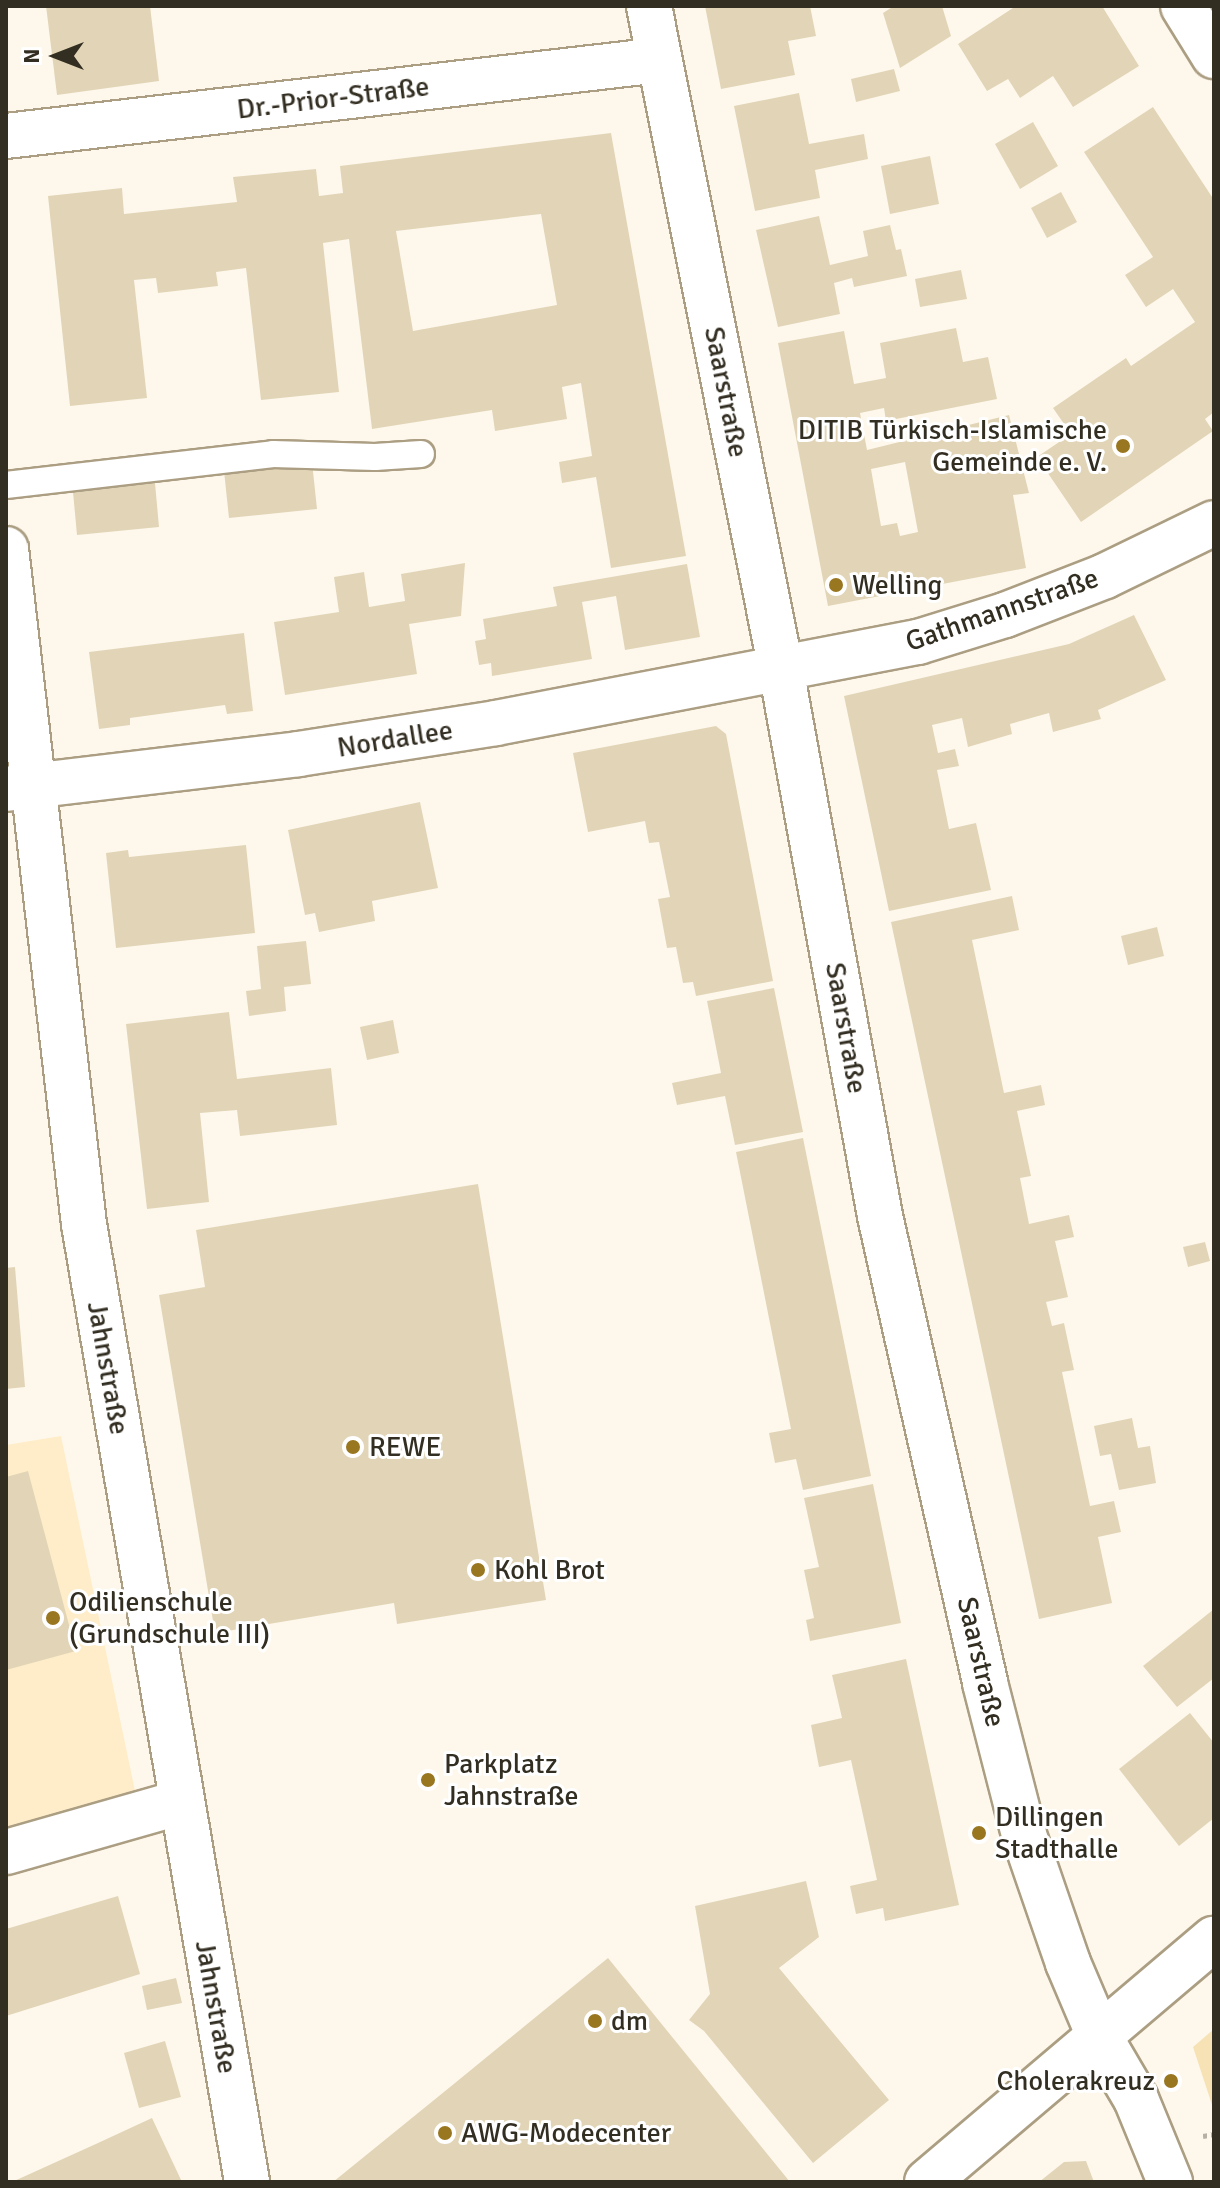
<!DOCTYPE html>
<html>
<head>
<meta charset="utf-8">
<style>
  body { margin:0 }
  #map { position:relative; width:1220px; height:2188px; overflow:hidden; background:#fef8ec; font-family:Signika,sans-serif }
  div>[style] { position:absolute }
  [style*='--x'] { left:calc(var(--x)*1px); top:calc(var(--y)*1px); width:calc(var(--w)*1px); rotate:calc(var(--a)*1deg) }
  .built>* { inset:0; background:#feedc8 }
  .green>* { inset:0; background:#f7e2b5 }
  .building>* { inset:0; background:#e2d5b7 }
  .path>* { height:5px; margin-top:-2.5px; transform-origin:0; background:repeating-linear-gradient(90deg,#b7b1a5 0 4px,transparent 0 8px) }
  .roads { filter:drop-shadow(2px 0 #ab9e82) drop-shadow(-2px 0 #ab9e82) drop-shadow(0 2px #ab9e82) drop-shadow(0 -2px #ab9e82) }
  .service>* { height:26px; margin:-13px; padding:0 13px; transform-origin:13px; border-radius:13px; background:#fff }
  .minor>* { height:44px; margin:-22px; padding:0 22px; transform-origin:22px; border-radius:22px; background:#fff }
  .secondary>* { height:44px; margin:-22px; padding:0 22px; transform-origin:22px; border-radius:22px; background:#fff }
  .dots>* { width:22px; height:22px; translate:-50% -50%; box-sizing:border-box; border:4px solid #fff; border-radius:50% }
  span { translate:-50% -50%; white-space:nowrap; text-align:center; line-height:1.15; -webkit-text-stroke:6px #fff; paint-order:stroke }
  .street-label { font-size:28px; color:#332e22 }
  .poi-label { font-size:28px; color:#332e22 }
  .right { translate:-100% -50%; text-align:right }
  .left { translate:0 -50%; text-align:left }
  .frame { position:absolute; inset:0; border:8px solid #332e22; pointer-events:none }
  .north { position:absolute; left:16px; top:16px; width:80px; height:80px; -webkit-text-stroke:6px #fff; paint-order:stroke; rotate:270deg; font-size:22px; font-weight:700; line-height:32px; text-align:center; color:#332e22 }
  .north::after { content:''; display:block; margin:auto; width:28px; height:36px; background:#332e22; clip-path:polygon(50% 0,100% 100%,50% 72%,0 100%) }
</style>
</head>
<body>
<div id="map">
  <div class="built">
    <div style="clip-path:polygon(61px 1436px,135px 1791px,6px 1827px,6px 1445px)"></div>
  </div>
  <div class="green">
    <div style="clip-path:polygon(1214px 2029px,1214px 2111px,1193px 2047px)"></div>
  </div>
  <div class="building">
    <div style="clip-path:polygon(46px 6px,150px 6px,159px 81px,57px 95px)"></div>
    <div style="clip-path:polygon(705px 6px,810px 6px,816px 36px,788px 41px,795px 75px,721px 89px)"></div>
    <div style="clip-path:polygon(894px 6px,942px 6px,951px 36px,900px 68px,883px 13px)"></div>
    <div style="clip-path:polygon(1016px 6px,1102px 6px,1139px 66px,1073px 107px,1053px 76px,1020px 98px,1008px 79px,987px 91px,958px 44px)"></div>
    <div style="clip-path:polygon(894px 69px,900px 91px,856px 102px,851px 79px)"></div>
    <div style="clip-path:polygon(799px 93px,809px 144px,864px 134px,868px 159px,815px 170px,820px 198px,755px 211px,734px 106px)"></div>
    <div style="clip-path:polygon(1153px 107px,1214px 200px,1214px 412px,1205px 419px,1213px 431px,1081px 522px,1037px 457px,1071px 434px,1053px 408px,1126px 358px,1131px 366px,1195px 322px,1173px 289px,1146px 307px,1125px 275px,1153px 257px,1084px 152px)"></div>
    <div style="clip-path:polygon(1033px 122px,1058px 166px,1020px 189px,995px 144px)"></div>
    <div style="clip-path:polygon(evenodd,611px 133px,686px 556px,611px 568px,596px 477px,562px 483px,559px 462px,592px 456px,581px 383px,562px 387px,567px 419px,495px 431px,492px 410px,372px 429px,349px 239px,323px 243px,339px 392px,261px 400px,246px 268px,216px 272px,218px 286px,158px 293px,156px 278px,134px 280px,147px 398px,70px 406px,48px 196px,122px 188px,124px 214px,237px 202px,233px 177px,316px 169px,319px 196px,343px 193px,340px 166px,611px 133px,541px 214px,557px 305px,413px 331px,396px 231px,541px 214px)"></div>
    <div style="clip-path:polygon(930px 156px,939px 204px,890px 214px,881px 166px)"></div>
    <div style="clip-path:polygon(1061px 192px,1077px 222px,1047px 238px,1031px 208px)"></div>
    <div style="clip-path:polygon(819px 216px,830px 265px,868px 256px,863px 231px,890px 225px,896px 250px,901px 249px,907px 276px,854px 287px,852px 278px,834px 283px,840px 314px,778px 327px,756px 230px)"></div>
    <div style="clip-path:polygon(961px 270px,967px 299px,920px 307px,915px 279px)"></div>
    <div style="clip-path:polygon(evenodd,956px 328px,963px 362px,988px 357px,997px 399px,886px 421px,884px 408px,860px 413px,867px 450px,1009px 415px,1029px 493px,1013px 495px,1026px 568px,828px 606px,778px 343px,844px 331px,854px 384px,886px 378px,880px 343px,956px 328px,905px 462px,918px 532px,900px 536px,897px 523px,881px 526px,871px 469px,905px 462px)"></div>
    <div style="clip-path:polygon(312px 462px,317px 509px,229px 518px,224px 471px)"></div>
    <div style="clip-path:polygon(155px 483px,159px 527px,77px 535px,73px 492px)"></div>
    <div style="clip-path:polygon(465px 563px,461px 616px,409px 624px,417px 674px,285px 695px,274px 622px,339px 612px,334px 577px,364px 572px,369px 607px,405px 601px,401px 574px)"></div>
    <div style="clip-path:polygon(687px 564px,700px 637px,625px 650px,616px 596px,582px 602px,592px 659px,492px 676px,491px 663px,479px 665px,475px 641px,486px 639px,483px 619px,557px 606px,553px 587px)"></div>
    <div style="clip-path:polygon(1134px 615px,1166px 680px,1098px 710px,1101px 719px,1053px 732px,1049px 713px,1010px 724px,1012px 734px,968px 747px,962px 718px,932px 725px,938px 753px,955px 749px,959px 766px,937px 770px,949px 829px,976px 823px,991px 890px,889px 911px,844px 696px,1069px 644px)"></div>
    <div style="clip-path:polygon(244px 633px,253px 711px,227px 714px,225px 705px,130px 718px,130px 725px,99px 729px,89px 652px)"></div>
    <div style="clip-path:polygon(716px 726px,726px 734px,773px 981px,696px 996px,693px 982px,683px 983px,676px 947px,667px 948px,658px 899px,670px 897px,659px 842px,649px 843px,645px 821px,588px 832px,573px 753px)"></div>
    <div style="clip-path:polygon(420px 802px,438px 888px,372px 901px,375px 921px,319px 932px,315px 913px,305px 915px,288px 830px)"></div>
    <div style="clip-path:polygon(246px 845px,255px 933px,116px 948px,106px 853px,128px 850px,129px 857px)"></div>
    <div style="clip-path:polygon(1012px 896px,1019px 930px,972px 940px,1004px 1093px,1041px 1085px,1045px 1105px,1017px 1111px,1031px 1176px,1020px 1178px,1029px 1224px,1069px 1215px,1074px 1237px,1055px 1241px,1068px 1297px,1046px 1302px,1052px 1326px,1064px 1323px,1074px 1370px,1062px 1372px,1090px 1506px,1114px 1501px,1121px 1532px,1098px 1537px,1112px 1603px,1039px 1619px,891px 922px)"></div>
    <div style="clip-path:polygon(1157px 927px,1164px 956px,1128px 965px,1121px 936px)"></div>
    <div style="clip-path:polygon(306px 941px,311px 984px,284px 987px,286px 1011px,249px 1016px,246px 991px,261px 989px,257px 946px)"></div>
    <div style="clip-path:polygon(774px 988px,803px 1132px,735px 1145px,725px 1096px,677px 1105px,672px 1083px,721px 1073px,707px 1001px)"></div>
    <div style="clip-path:polygon(229px 1012px,237px 1079px,331px 1068px,337px 1125px,240px 1136px,237px 1110px,200px 1113px,209px 1202px,147px 1209px,126px 1024px)"></div>
    <div style="clip-path:polygon(393px 1020px,399px 1053px,367px 1060px,360px 1027px)"></div>
    <div style="clip-path:polygon(803px 1138px,871px 1476px,803px 1490px,796px 1459px,775px 1463px,769px 1433px,791px 1429px,736px 1152px)"></div>
    <div style="clip-path:polygon(478px 1184px,546px 1600px,397px 1624px,394px 1603px,215px 1633px,159px 1295px,205px 1287px,196px 1230px)"></div>
    <div style="clip-path:polygon(1205px 1242px,1210px 1261px,1188px 1267px,1183px 1247px)"></div>
    <div style="clip-path:polygon(15px 1267px,25px 1387px,6px 1389px,6px 1268px)"></div>
    <div style="clip-path:polygon(1132px 1418px,1138px 1448px,1150px 1446px,1156px 1483px,1119px 1490px,1111px 1454px,1100px 1456px,1094px 1426px)"></div>
    <div style="clip-path:polygon(28px 1471px,76px 1651px,6px 1670px,6px 1477px)"></div>
    <div style="clip-path:polygon(873px 1484px,901px 1623px,810px 1641px,806px 1620px,814px 1618px,804px 1570px,819px 1567px,804px 1498px)"></div>
    <div style="clip-path:polygon(1214px 1609px,1214px 1678px,1177px 1707px,1143px 1666px)"></div>
    <div style="clip-path:polygon(906px 1659px,959px 1905px,885px 1921px,883px 1908px,856px 1914px,850px 1886px,877px 1880px,851px 1760px,819px 1767px,811px 1725px,842px 1718px,832px 1675px)"></div>
    <div style="clip-path:polygon(1190px 1713px,1214px 1743px,1214px 1818px,1179px 1846px,1119px 1769px)"></div>
    <div style="clip-path:polygon(806px 1881px,819px 1937px,779px 1968px,889px 2100px,813px 2163px,704px 2031px,689px 2020px,710px 1994px,695px 1906px)"></div>
    <div style="clip-path:polygon(118px 1896px,140px 1974px,6px 2016px,6px 1929px)"></div>
    <div style="clip-path:polygon(608px 1958px,790px 2182px,333px 2182px,455px 2083px)"></div>
    <div style="clip-path:polygon(176px 1978px,182px 2003px,147px 2010px,142px 1986px)"></div>
    <div style="clip-path:polygon(165px 2041px,181px 2097px,139px 2108px,124px 2053px)"></div>
    <div style="clip-path:polygon(152px 2118px,182px 2182px,12px 2182px,98px 2143px)"></div>
    <div style="clip-path:polygon(1086px 2161px,1094px 2182px,1039px 2182px,1064px 2162px)"></div>
  </div>
  <div class="path">
    <div style="--x:1203;--y:2136;--w:11;--a:-10"></div>
  </div>
  <div class="roads">
    <div class="service">
      <div style="--x:6;--y:485;--w:269;--a:-6.6"></div>
      <div style="--x:273;--y:454;--w:102;--a:1.7"></div>
      <div style="--x:375;--y:457;--w:46;--a:-3.7"></div>
    </div>
    <div class="minor">
      <div style="--x:649;--y:6;--w:676;--a:78.74"></div>
      <div style="--x:781;--y:669;--w:556;--a:79.74"></div>
      <div style="--x:880;--y:1216;--w:479;--a:77.3"></div>
      <div style="--x:985;--y:1683;--w:157;--a:75.6"></div>
      <div style="--x:1024;--y:1835;--w:135;--a:71"></div>
      <div style="--x:1068;--y:1963;--w:79;--a:67"></div>
      <div style="--x:1099;--y:2036;--w:73;--a:59.6"></div>
      <div style="--x:1136;--y:2099;--w:90;--a:67.7"></div>
      <div style="--x:1183;--y:6;--w:59;--a:58.2"></div>
      <div style="--x:6;--y:136;--w:658;--a:-6.63"></div>
      <div style="--x:6;--y:549;--w:679;--a:83.41"></div>
      <div style="--x:84;--y:1224;--w:972;--a:80.34"></div>
      <div style="--x:6;--y:789;--w:294;--a:-6.8"></div>
      <div style="--x:298;--y:754;--w:200;--a:-8.9"></div>
      <div style="--x:496;--y:723;--w:430;--a:-10.9"></div>
      <div style="--x:918;--y:642;--w:91;--a:-17.2"></div>
      <div style="--x:1005;--y:615;--w:107;--a:-21.3"></div>
      <div style="--x:1105;--y:576;--w:121;--a:-25.9"></div>
      <div style="--x:6;--y:1852;--w:182;--a:-15.9"></div>
    </div>
    <div class="secondary">
      <div style="--x:927;--y:2182;--w:376;--a:-40.3"></div>
    </div>
  </div>
  <div class="dots">
    <div style="left:1123px;top:446px;background:#997721"></div>
    <div style="left:836px;top:585px;background:#997721"></div>
    <div style="left:353px;top:1447px;background:#997721"></div>
    <div style="left:478px;top:1570px;background:#997721"></div>
    <div style="left:53px;top:1618px;background:#997721"></div>
    <div style="left:428px;top:1780px;background:#997721"></div>
    <div style="left:979px;top:1833px;background:#997721"></div>
    <div style="left:595px;top:2021px;background:#997721"></div>
    <div style="left:1171px;top:2081px;background:#997721"></div>
    <div style="left:445px;top:2133px;background:#997721"></div>
  </div>
  <div class="street-label">
    <span style="left:333px;top:98px;rotate:-7deg">Dr.-Prior-Straße</span>
    <span style="left:726px;top:392px;rotate:79deg">Saarstraße</span>
    <span style="left:1002px;top:610px;rotate:-19deg">Gathmannstraße</span>
    <span style="left:395px;top:739px;rotate:-9deg">Nordallee</span>
    <span style="left:846px;top:1028px;rotate:80deg">Saarstraße</span>
    <span style="left:108px;top:1368px;rotate:80deg">Jahnstraße</span>
    <span style="left:981px;top:1662px;rotate:77deg">Saarstraße</span>
    <span style="left:216px;top:2007px;rotate:80deg">Jahnstraße</span>
  </div>
  <div class="poi-label">
    <span class="right" style="left:1107px;top:446px">DITIB Türkisch-Islamische<br>Gemeinde e. V.</span>
    <span class="left" style="left:852px;top:585px">Welling</span>
    <span class="left" style="left:369px;top:1447px">REWE</span>
    <span class="left" style="left:494px;top:1570px">Kohl Brot</span>
    <span class="left" style="left:69px;top:1618px">Odilienschule<br>(Grundschule III)</span>
    <span class="left" style="left:444px;top:1780px">Parkplatz<br>Jahnstraße</span>
    <span class="left" style="left:995px;top:1833px">Dillingen<br>Stadthalle</span>
    <span class="left" style="left:611px;top:2021px">dm</span>
    <span class="right" style="left:1155px;top:2081px">Cholerakreuz</span>
    <span class="left" style="left:461px;top:2133px">AWG-Modecenter</span>
  </div>
  <div class="frame"></div>
  <div class="north">N</div>
</div>
</body>
</html>
